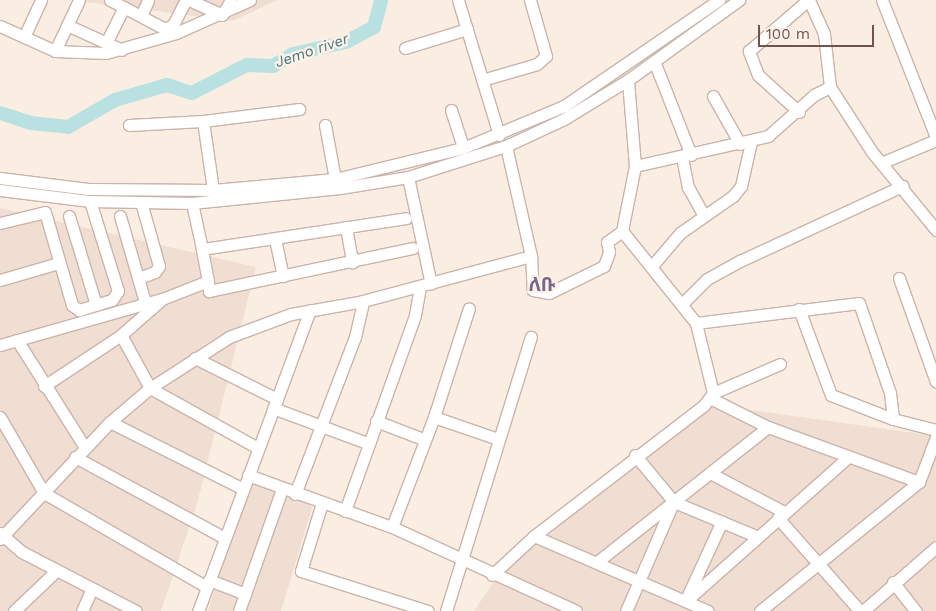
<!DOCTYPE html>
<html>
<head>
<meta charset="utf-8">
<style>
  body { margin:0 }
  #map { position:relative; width:936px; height:611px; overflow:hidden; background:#faeee3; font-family:"Work Sans","Noto Sans Ethiopic",sans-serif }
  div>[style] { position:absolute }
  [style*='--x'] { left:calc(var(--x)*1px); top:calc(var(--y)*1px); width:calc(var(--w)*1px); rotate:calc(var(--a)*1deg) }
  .residential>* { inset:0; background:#f0ded2 }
  .river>* { height:14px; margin:-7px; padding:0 7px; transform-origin:7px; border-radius:7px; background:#bae1e1 }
  .roads { filter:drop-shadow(1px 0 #c9b4ab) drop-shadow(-1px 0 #c9b4ab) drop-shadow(0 1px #c9b4ab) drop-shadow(0 -1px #c9b4ab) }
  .minor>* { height:11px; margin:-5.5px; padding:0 5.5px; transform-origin:5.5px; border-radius:5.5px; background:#fff }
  span { translate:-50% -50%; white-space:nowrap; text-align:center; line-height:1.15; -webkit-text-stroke:4.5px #fdf2e9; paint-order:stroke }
  .water-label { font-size:15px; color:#44787a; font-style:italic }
  .district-label { font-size:19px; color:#79648c; font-weight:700 }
  .scale { position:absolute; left:758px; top:25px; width:116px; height:22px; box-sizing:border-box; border:2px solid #6f534c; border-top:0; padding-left:6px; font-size:15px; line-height:18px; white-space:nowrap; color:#6f534c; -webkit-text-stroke:4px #fdf2e9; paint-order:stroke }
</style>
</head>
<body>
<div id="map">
  <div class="residential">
    <div style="clip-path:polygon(70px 0,277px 0,233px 21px)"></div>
    <div style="clip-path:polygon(0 208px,256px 267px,197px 504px,161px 611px,0 611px)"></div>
    <div style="clip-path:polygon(708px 404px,936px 436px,936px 611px,474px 611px,497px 577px)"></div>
    <div style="clip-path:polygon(249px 478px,285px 482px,312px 508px,281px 611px,208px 611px)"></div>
  </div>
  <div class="river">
    <div style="--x:0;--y:113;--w:33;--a:18"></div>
    <div style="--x:31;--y:123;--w:37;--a:6"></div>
    <div style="--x:68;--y:127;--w:54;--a:-29.9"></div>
    <div style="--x:115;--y:100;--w:54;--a:-16.1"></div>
    <div style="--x:167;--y:85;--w:26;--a:18"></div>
    <div style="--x:192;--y:93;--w:62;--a:-27"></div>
    <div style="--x:247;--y:65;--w:26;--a:2"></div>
    <div style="--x:273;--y:66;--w:23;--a:-31"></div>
    <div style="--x:293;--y:54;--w:54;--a:-12.8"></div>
    <div style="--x:346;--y:42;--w:32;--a:-28"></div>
    <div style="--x:374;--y:27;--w:28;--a:-75"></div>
  </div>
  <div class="roads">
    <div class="minor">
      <div style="--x:110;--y:0;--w:62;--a:27.8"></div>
      <div style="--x:165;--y:29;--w:9;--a:-27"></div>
      <div style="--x:173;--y:25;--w:28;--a:-63"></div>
      <div style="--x:189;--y:0;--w:36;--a:24"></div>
      <div style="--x:222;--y:15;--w:17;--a:-59"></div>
      <div style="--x:458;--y:0;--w:141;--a:73.1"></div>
      <div style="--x:809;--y:0;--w:37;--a:66"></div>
      <div style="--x:824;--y:34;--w:53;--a:83.5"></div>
      <div style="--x:830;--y:87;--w:77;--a:57.1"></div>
      <div style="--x:872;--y:152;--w:101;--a:50.6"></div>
      <div style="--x:882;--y:0;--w:147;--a:68.5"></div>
      <div style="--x:141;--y:16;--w:17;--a:-66"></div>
      <div style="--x:67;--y:25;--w:60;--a:24.4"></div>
      <div style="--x:0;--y:26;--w:60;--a:24.4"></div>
      <div style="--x:55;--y:51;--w:51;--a:2.2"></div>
      <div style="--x:106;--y:53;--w:73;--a:-15.9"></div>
      <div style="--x:176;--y:33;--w:81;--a:-24"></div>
      <div style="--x:24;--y:37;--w:41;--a:-65.3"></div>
      <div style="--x:106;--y:43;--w:40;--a:-63.4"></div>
      <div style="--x:405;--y:48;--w:65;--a:-17"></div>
      <div style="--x:55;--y:51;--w:56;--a:-64.8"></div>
      <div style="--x:654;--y:61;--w:101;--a:68.5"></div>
      <div style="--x:482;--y:80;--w:57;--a:-16.2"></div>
      <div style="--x:537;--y:64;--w:12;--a:-42"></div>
      <div style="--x:546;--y:56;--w:58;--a:-105.9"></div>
      <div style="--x:713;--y:96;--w:55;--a:60.6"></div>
      <div style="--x:451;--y:110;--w:40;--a:72"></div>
      <div style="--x:799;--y:112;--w:55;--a:-137.9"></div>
      <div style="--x:758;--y:75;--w:26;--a:-111"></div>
      <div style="--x:749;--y:51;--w:78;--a:-40.8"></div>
      <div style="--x:203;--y:121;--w:76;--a:81.7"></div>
      <div style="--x:129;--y:125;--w:74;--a:-3.1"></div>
      <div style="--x:203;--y:121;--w:97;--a:-7.1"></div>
      <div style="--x:325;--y:125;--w:55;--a:79.5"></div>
      <div style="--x:682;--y:157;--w:31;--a:79"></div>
      <div style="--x:688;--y:187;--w:33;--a:61"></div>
      <div style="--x:881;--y:163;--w:60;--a:-22.7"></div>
      <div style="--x:635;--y:166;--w:136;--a:-12.7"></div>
      <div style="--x:768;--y:136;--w:62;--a:-41.7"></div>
      <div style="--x:814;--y:95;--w:18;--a:-27"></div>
      <div style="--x:408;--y:177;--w:109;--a:77.9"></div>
      <div style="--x:0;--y:178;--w:89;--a:7.1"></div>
      <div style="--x:88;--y:189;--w:125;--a:0.5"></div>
      <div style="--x:213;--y:190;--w:122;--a:-5.2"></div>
      <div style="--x:335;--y:179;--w:132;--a:-13.6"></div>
      <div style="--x:463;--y:148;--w:109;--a:-22.6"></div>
      <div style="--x:564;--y:106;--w:188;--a:-34.4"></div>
      <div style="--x:0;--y:190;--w:91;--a:7"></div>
      <div style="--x:90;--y:201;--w:102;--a:1.1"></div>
      <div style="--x:192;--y:203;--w:149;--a:-5.8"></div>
      <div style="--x:340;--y:188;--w:69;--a:-9.2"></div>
      <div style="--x:408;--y:177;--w:103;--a:-17.6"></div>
      <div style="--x:506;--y:146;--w:64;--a:-25"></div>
      <div style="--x:564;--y:119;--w:75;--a:-31.4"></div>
      <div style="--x:628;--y:80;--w:137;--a:-35.8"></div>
      <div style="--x:192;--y:203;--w:47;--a:77.7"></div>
      <div style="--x:69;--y:216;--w:93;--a:73.1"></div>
      <div style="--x:120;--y:216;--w:90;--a:73.8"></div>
      <div style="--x:0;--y:223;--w:46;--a:-13.7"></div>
      <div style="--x:45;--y:212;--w:97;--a:73.8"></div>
      <div style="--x:72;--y:305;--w:9;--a:36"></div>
      <div style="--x:79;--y:310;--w:34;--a:-17"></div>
      <div style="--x:112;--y:300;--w:11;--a:-56"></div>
      <div style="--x:118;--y:291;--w:94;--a:-107.3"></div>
      <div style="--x:346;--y:227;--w:36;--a:80"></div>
      <div style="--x:275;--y:239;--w:38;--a:78"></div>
      <div style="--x:531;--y:256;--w:34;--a:87"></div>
      <div style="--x:533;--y:290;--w:16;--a:11"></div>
      <div style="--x:549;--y:293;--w:61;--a:-26.1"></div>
      <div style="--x:604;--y:266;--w:15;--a:-70"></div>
      <div style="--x:609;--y:252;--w:10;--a:-101"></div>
      <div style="--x:607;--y:242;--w:19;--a:-36"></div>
      <div style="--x:652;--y:266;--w:43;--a:-49.7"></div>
      <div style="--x:680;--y:233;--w:65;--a:-34.9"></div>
      <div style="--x:733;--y:196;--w:13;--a:-51"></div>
      <div style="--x:741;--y:186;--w:45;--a:-77.2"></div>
      <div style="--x:139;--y:278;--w:17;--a:-21"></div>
      <div style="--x:155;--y:272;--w:7;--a:-56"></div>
      <div style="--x:159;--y:266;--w:66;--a:-105.7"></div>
      <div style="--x:899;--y:278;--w:110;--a:70.4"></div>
      <div style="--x:0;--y:280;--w:61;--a:-16.1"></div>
      <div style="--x:208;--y:281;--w:33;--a:-101"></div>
      <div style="--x:202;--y:249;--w:206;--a:-8.6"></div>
      <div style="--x:683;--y:303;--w:34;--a:-45"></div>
      <div style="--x:707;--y:279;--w:38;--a:-29"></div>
      <div style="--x:740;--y:261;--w:179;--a:-24.8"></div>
      <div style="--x:799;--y:309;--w:92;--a:69.6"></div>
      <div style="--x:831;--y:395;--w:66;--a:21.2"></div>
      <div style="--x:893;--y:419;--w:44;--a:14.3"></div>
      <div style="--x:696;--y:323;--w:164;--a:-7"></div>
      <div style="--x:859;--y:303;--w:95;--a:71"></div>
      <div style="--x:890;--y:393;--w:26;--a:83"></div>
      <div style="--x:121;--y:335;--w:53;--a:-41.2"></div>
      <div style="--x:17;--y:340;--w:125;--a:57.7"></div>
      <div style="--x:0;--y:345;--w:168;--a:-15.9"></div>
      <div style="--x:162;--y:299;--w:49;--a:-21.4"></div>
      <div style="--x:208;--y:281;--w:10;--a:84"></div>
      <div style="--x:209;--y:291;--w:208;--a:-11.9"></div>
      <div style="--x:195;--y:358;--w:92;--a:26.6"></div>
      <div style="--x:277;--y:399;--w:226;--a:110.4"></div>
      <div style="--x:44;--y:386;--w:92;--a:-33.5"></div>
      <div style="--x:121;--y:335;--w:60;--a:61.3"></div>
      <div style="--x:150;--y:388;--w:124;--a:29.1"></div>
      <div style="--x:713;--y:393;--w:73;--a:-23.4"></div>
      <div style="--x:710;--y:398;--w:65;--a:26.6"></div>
      <div style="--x:768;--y:427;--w:161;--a:20"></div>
      <div style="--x:277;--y:399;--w:95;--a:-69.7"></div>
      <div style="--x:273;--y:408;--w:100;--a:20.4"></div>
      <div style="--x:0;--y:417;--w:88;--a:59.9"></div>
      <div style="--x:44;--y:493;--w:188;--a:30"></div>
      <div style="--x:434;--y:417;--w:68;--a:19"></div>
      <div style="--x:376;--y:421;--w:50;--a:21"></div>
      <div style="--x:110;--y:422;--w:149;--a:26.7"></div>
      <div style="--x:635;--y:455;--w:61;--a:50.3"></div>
      <div style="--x:674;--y:502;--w:89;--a:22.5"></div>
      <div style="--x:75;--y:457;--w:170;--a:28.4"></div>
      <div style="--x:710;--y:473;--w:84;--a:27.8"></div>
      <div style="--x:248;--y:475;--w:153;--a:19.9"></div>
      <div style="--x:392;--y:527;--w:202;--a:24.5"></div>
      <div style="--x:295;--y:494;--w:168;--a:-69.1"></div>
      <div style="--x:355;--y:337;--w:37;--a:-77"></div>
      <div style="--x:322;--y:503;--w:71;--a:107.2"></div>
      <div style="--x:301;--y:571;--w:133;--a:17.5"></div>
      <div style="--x:345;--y:511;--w:208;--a:-70.3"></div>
      <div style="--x:415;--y:315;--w:28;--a:-80"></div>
      <div style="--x:778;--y:518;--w:124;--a:48.6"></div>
      <div style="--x:392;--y:527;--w:118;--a:-69.1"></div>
      <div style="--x:434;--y:417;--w:114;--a:-72.2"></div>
      <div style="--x:0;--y:533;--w:29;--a:41"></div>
      <div style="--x:22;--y:552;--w:128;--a:27.4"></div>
      <div style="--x:534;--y:536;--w:189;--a:23.3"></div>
      <div style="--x:0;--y:539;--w:161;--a:-46.8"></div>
      <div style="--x:110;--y:422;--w:52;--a:-40.4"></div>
      <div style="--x:150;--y:388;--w:94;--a:-32.8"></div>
      <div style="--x:229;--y:337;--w:66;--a:-20.4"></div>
      <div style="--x:291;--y:314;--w:73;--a:-10.2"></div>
      <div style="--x:363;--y:301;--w:174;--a:-15"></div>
      <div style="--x:531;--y:256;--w:113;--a:-102.8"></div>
      <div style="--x:597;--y:562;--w:218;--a:-38.3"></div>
      <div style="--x:492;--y:575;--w:57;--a:-42.9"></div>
      <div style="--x:534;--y:536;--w:215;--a:-37.6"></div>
      <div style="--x:704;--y:405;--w:15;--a:-53"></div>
      <div style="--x:713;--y:393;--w:72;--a:-103.7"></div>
      <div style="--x:696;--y:323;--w:118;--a:-128.8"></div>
      <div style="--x:622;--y:231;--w:66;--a:-78.7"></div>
      <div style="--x:635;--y:166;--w:86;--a:-94.7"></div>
      <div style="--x:209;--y:580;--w:39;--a:21"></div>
      <div style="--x:893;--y:582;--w:37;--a:52"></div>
      <div style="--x:688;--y:595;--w:81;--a:-65.3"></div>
      <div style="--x:686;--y:601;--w:215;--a:-41.6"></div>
      <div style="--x:14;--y:611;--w:58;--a:-43.6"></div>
      <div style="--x:82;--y:611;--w:24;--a:-66"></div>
      <div style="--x:239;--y:611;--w:129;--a:-70.6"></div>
      <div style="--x:446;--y:611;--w:287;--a:-72.8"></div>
      <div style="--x:626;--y:611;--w:118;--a:-66.5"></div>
      <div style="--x:760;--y:611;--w:205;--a:-39.1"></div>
      <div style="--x:919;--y:482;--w:48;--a:-69.3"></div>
      <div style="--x:863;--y:611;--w:97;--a:-41.2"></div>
    </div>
  </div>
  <div class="water-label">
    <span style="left:312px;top:51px;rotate:-19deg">Jemo river</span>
  </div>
  <div class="district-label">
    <span style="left:542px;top:285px">ለቡ</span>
  </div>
  <div class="scale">100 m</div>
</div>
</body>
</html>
